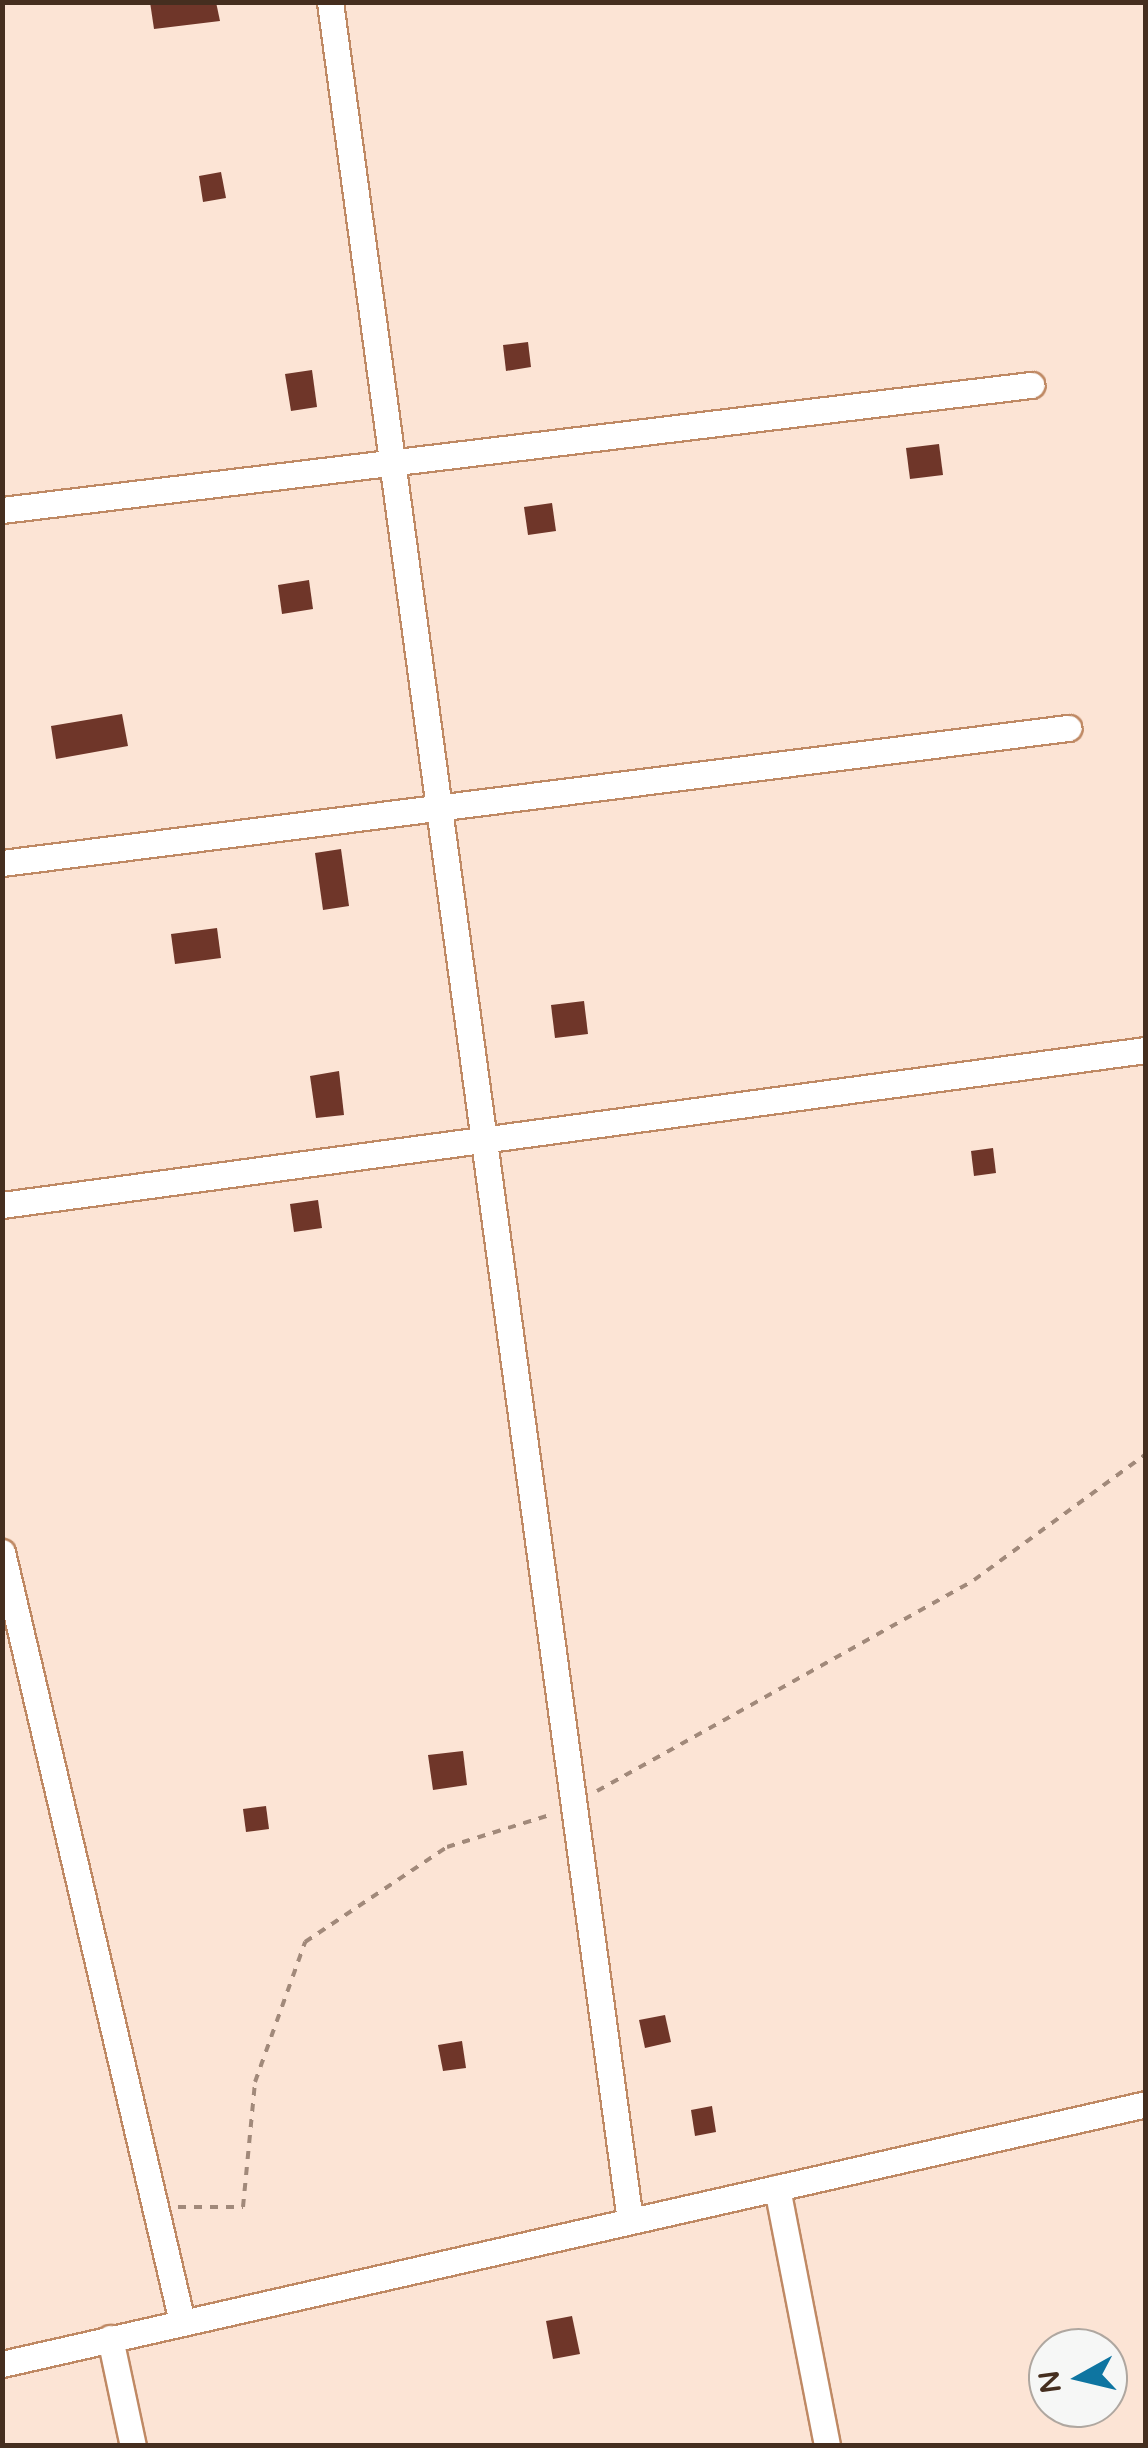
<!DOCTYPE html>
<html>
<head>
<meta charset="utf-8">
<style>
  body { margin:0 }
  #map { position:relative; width:1148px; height:2448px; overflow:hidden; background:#fce4d5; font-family:"Varela Round",sans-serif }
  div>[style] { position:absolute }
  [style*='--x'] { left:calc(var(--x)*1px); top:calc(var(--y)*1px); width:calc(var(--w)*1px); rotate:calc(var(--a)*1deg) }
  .building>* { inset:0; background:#6f3629 }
  .path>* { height:4px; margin-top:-2px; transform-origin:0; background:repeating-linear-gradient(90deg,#a1897a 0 8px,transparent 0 16px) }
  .roads { filter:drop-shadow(2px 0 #bf8964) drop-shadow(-2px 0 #bf8964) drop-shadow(0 2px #bf8964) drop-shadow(0 -2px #bf8964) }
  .street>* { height:25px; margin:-12.5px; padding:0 12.5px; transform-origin:12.5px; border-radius:12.5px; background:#fff }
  span { translate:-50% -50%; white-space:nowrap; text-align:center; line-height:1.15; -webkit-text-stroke:10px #f6f7f6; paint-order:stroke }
  .frame { position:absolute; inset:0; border:5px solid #452e1f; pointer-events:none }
  .north { position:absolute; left:1028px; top:2328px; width:100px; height:100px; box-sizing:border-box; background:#f6f7f6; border:2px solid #afa7a0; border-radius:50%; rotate:262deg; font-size:28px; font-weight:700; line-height:40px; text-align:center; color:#452e1f }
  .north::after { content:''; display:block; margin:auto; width:35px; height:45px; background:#0e75a1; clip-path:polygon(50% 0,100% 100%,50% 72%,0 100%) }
</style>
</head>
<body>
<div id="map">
  <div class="building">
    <div style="clip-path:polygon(150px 2px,216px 2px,220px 21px,154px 29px)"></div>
    <div style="clip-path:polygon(221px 172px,226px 198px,203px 202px,199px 176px)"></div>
    <div style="clip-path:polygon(528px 342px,531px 367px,506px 371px,503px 345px)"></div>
    <div style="clip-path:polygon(312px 370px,317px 407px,291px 411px,285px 374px)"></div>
    <div style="clip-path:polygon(939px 444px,943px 475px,910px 479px,906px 448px)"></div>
    <div style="clip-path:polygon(552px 503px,556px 531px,528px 535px,524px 507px)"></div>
    <div style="clip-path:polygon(309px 580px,313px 609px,282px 614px,278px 585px)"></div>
    <div style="clip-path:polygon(122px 714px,128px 746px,56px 759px,51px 726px)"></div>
    <div style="clip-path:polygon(341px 849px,349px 906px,323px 910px,315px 853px)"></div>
    <div style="clip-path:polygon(217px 928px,221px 958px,175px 964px,171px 934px)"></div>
    <div style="clip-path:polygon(584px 1001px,588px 1034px,555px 1038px,551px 1005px)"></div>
    <div style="clip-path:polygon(339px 1071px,344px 1115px,316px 1118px,310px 1076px)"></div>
    <div style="clip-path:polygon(993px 1148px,996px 1173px,974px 1176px,971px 1151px)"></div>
    <div style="clip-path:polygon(318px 1200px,322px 1228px,294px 1232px,290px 1204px)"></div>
    <div style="clip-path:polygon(463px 1751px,467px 1785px,433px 1790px,428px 1755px)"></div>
    <div style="clip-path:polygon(266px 1806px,269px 1829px,246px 1832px,243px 1809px)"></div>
    <div style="clip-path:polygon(665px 2015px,671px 2042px,645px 2048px,639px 2020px)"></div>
    <div style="clip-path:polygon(462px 2041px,466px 2068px,443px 2071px,438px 2045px)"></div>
    <div style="clip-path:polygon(712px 2106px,716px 2132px,695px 2136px,691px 2110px)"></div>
    <div style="clip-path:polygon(572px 2316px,580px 2354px,553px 2359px,546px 2321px)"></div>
  </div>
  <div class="path">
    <div style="--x:597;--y:1791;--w:432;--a:-29.2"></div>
    <div style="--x:974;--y:1580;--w:213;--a:-36.2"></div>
    <div style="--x:178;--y:2207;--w:65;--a:0"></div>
    <div style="--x:243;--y:2207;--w:126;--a:-84.5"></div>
    <div style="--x:255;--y:2082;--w:149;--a:-70.3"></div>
    <div style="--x:305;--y:1942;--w:171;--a:-33.8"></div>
    <div style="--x:447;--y:1847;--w:111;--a:-17.3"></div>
  </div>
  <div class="roads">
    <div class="street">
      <div style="--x:330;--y:2;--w:2239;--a:82.3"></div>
      <div style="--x:2;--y:510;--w:1037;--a:-6.93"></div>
      <div style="--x:2;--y:863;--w:1075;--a:-7.22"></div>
      <div style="--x:2;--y:1205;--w:1154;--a:-7.72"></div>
      <div style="--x:2;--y:1552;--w:791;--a:76.84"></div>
      <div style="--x:777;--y:2188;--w:263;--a:79"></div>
      <div style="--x:110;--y:2338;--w:110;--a:78"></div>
      <div style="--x:2;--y:2364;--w:1173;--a:-12.8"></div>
    </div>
  </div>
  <div class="frame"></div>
  <div class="north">N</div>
</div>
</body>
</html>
